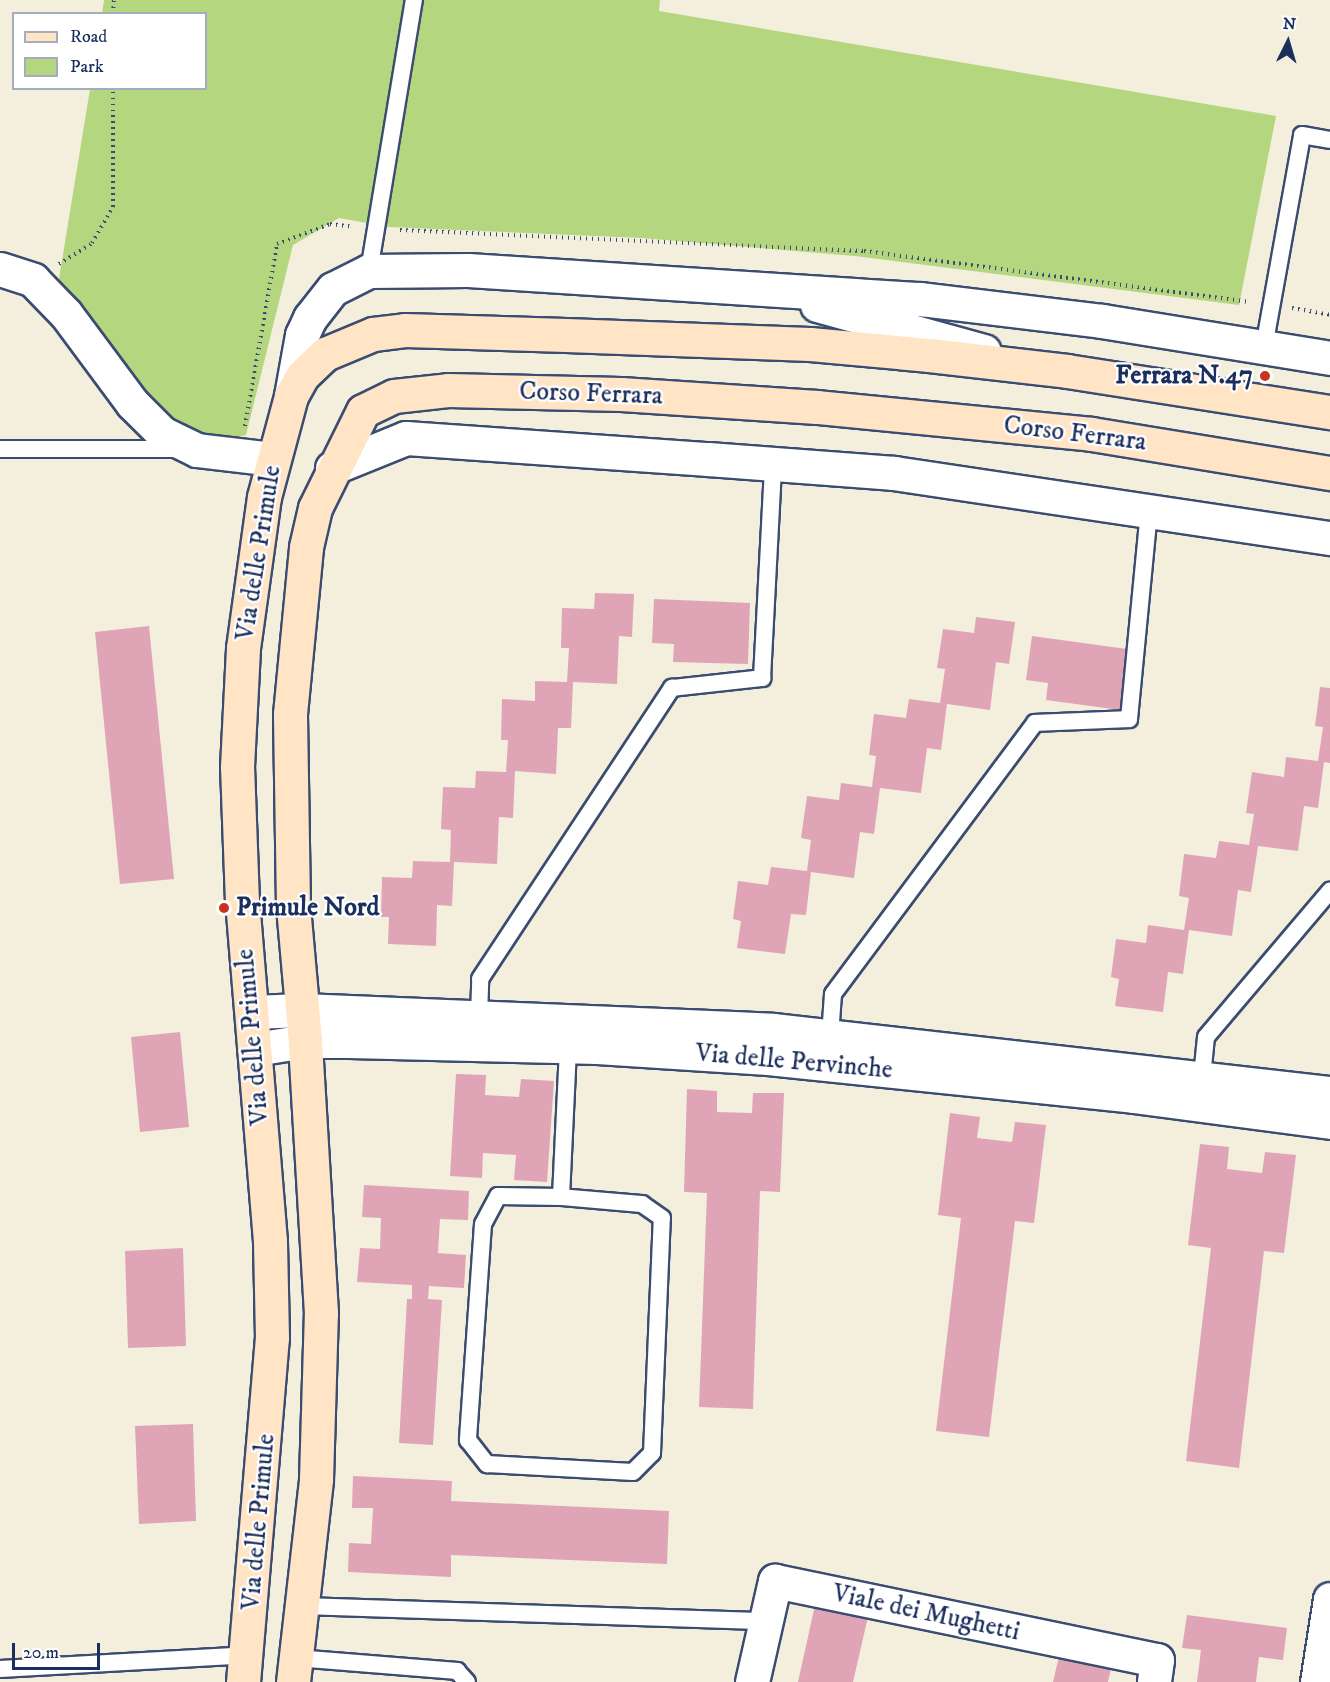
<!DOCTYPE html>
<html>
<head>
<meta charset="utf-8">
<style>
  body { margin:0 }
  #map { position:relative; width:1330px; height:1682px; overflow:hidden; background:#f3efdc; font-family:"IM FELL DW Pica",serif }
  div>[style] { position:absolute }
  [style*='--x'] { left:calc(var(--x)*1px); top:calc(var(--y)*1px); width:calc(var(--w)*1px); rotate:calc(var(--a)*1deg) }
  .green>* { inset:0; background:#b3d67e }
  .building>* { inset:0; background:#dfa5b7 }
  .path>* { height:4px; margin-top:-2px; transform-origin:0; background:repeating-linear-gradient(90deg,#3b4c71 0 1.5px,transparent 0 6px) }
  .roads { filter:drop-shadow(2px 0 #3b4c71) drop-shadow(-2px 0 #3b4c71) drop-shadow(0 2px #3b4c71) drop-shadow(0 -2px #3b4c71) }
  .lane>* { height:16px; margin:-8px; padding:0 8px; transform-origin:8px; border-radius:8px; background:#fff }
  .street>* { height:33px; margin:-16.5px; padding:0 16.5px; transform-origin:16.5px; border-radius:16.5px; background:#fff }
  .secondary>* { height:33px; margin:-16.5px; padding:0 16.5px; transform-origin:16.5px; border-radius:16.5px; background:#ffe4c6 }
  .dots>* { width:16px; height:16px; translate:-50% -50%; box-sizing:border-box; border:3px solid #fff; border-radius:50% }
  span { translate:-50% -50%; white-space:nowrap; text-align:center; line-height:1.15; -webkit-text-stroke:4.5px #fff; paint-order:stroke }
  .poi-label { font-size:26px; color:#1b2f5e; font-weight:700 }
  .right { translate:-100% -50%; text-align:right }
  .left { translate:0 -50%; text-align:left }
  .street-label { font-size:26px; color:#1b2f5e }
  .legend { position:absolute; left:12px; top:12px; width:195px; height:78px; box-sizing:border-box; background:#fff; border:2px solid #a4acbf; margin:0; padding:8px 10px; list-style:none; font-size:18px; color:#1b2f5e }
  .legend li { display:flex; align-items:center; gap:12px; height:30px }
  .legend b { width:30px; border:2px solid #a4acbf }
  .north { position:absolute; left:1258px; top:12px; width:60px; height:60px; -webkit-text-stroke:4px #fff; paint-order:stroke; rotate:5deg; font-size:16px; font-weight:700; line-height:24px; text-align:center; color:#1b2f5e }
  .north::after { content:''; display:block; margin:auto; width:21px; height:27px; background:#1b2f5e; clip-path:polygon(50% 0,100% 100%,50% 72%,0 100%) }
  .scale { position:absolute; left:12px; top:1643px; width:88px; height:27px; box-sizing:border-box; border:3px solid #1b2f5e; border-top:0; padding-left:8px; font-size:18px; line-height:21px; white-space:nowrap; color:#1b2f5e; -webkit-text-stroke:4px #fff; paint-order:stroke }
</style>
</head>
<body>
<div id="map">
  <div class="green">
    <div style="clip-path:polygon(104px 0,660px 0,659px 11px,1276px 116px,1239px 305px,855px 256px,642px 238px,390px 227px,339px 218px,293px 245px,246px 435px,223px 441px,179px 426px,138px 400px,93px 340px,59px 279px,90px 89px,206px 88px,206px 14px,102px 13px)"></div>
  </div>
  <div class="building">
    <div style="clip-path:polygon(595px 593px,634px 594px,632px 637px,619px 636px,617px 684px,573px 682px,571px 728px,558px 728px,556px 774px,515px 771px,513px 818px,499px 817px,497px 864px,454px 862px,452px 906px,437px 905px,436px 946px,388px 944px,389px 917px,381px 917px,382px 877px,412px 878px,413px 861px,450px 862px,451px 830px,441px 829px,443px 787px,475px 788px,476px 771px,506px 772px,508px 740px,501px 740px,502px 699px,535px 701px,535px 681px,567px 682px,569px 648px,561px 648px,562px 608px,594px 609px)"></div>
    <div style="clip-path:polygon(654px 599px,750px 603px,748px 664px,673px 662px,674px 644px,652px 643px)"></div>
    <div style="clip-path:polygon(976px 617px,1015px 622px,1009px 664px,996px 662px,990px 710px,947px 704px,941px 750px,927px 748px,921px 793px,880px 788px,874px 834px,860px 832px,854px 878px,811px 872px,806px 915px,791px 914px,785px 954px,737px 948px,741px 921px,733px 919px,738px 881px,768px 885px,771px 867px,807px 871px,811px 840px,801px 838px,807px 796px,839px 800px,841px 783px,872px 787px,876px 756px,869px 755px,874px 714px,906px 718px,909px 699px,940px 703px,945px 669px,937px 668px,943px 629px,974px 633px)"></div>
    <div style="clip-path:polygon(149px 626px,174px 879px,120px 884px,95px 632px)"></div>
    <div style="clip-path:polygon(1032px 636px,1127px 649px,1120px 710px,1046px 700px,1048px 683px,1026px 680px)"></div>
    <div style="clip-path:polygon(1320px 687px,1330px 688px,1330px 763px,1324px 762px,1318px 808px,1304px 806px,1298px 851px,1258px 846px,1251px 892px,1238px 890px,1232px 936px,1189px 930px,1183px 974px,1168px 972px,1163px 1012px,1115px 1006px,1119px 979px,1111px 977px,1116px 939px,1146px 943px,1148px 925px,1184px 930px,1189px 898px,1179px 896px,1184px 854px,1216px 858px,1219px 841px,1249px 845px,1254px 814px,1246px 813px,1252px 772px,1284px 777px,1286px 757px,1318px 761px,1323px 727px,1315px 726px)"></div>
    <div style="clip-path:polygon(180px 1032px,189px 1127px,140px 1132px,131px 1037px)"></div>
    <div style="clip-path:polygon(456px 1074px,486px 1075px,485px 1095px,519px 1097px,521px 1079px,554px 1081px,547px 1182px,514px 1180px,516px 1155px,483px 1153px,482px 1178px,450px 1176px)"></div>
    <div style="clip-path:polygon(687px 1089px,717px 1091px,717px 1112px,752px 1113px,753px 1093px,784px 1093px,780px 1192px,760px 1191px,753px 1409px,699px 1407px,707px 1193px,684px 1192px)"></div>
    <div style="clip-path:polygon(950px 1113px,980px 1117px,977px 1138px,1012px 1142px,1015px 1122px,1046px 1125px,1034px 1223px,1015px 1221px,989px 1437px,936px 1431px,961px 1218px,938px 1215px)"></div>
    <div style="clip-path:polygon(1200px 1144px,1229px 1147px,1227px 1169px,1262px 1173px,1265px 1152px,1296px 1155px,1284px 1253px,1264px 1251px,1239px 1468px,1186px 1461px,1211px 1248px,1188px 1245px)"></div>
    <div style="clip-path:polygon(364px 1185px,469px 1191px,468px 1220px,440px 1219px,438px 1253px,466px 1255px,464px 1288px,429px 1286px,428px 1299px,442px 1300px,433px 1445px,399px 1443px,407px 1299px,412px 1299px,412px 1285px,357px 1282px,360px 1248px,380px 1249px,381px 1218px,362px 1217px)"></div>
    <div style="clip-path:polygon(183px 1248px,186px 1346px,128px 1348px,125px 1251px)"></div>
    <div style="clip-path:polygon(193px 1424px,196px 1521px,139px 1524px,135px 1426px)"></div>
    <div style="clip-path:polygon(353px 1476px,452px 1481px,451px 1501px,669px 1511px,667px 1564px,451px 1555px,451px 1577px,348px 1572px,349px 1543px,371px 1544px,373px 1508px,352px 1508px)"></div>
    <div style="clip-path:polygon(817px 1596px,870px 1608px,853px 1682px,798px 1682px)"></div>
    <div style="clip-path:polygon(1187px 1615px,1287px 1628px,1283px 1660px,1259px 1657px,1256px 1682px,1197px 1682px,1201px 1650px,1182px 1648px)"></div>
    <div style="clip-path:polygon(1061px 1648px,1113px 1659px,1108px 1682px,1053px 1682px)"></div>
  </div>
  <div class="path">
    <div style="--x:113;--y:14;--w:14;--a:-86"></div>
    <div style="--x:400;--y:230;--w:464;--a:2.6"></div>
    <div style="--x:864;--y:251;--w:388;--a:7.5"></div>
    <div style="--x:59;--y:264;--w:39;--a:-32"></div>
    <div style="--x:92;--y:243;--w:42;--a:-59.7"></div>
    <div style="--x:113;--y:207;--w:119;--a:-90"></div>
    <div style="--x:1292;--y:308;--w:39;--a:10"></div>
    <div style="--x:245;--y:426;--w:185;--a:-80"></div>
    <div style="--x:277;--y:244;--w:57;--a:-20.7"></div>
    <div style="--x:330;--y:224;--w:23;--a:7"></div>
  </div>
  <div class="roads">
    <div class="lane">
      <div style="--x:369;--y:271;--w:275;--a:-80.6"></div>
      <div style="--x:1264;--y:347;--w:215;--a:-79.8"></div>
      <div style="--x:1302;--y:135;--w:28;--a:10"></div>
      <div style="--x:0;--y:449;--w:178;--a:0"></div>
      <div style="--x:479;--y:1016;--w:37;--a:-88"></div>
      <div style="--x:480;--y:979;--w:349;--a:-56.6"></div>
      <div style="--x:672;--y:688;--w:91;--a:-6.3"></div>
      <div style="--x:762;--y:678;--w:213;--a:-87"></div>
      <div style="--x:830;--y:1036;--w:42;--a:-85.9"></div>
      <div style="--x:833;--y:994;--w:338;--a:-53.3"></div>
      <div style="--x:1035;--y:723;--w:94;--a:-2.4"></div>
      <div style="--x:1129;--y:719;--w:210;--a:-84.5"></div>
      <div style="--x:1202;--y:1077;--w:40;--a:-84.3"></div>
      <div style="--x:1206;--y:1037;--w:192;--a:-49.7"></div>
      <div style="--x:561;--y:1197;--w:63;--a:-179.1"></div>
      <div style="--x:498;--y:1196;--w:32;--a:118"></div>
      <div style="--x:483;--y:1224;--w:217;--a:94"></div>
      <div style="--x:468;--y:1440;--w:31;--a:52"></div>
      <div style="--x:487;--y:1464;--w:146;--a:3.1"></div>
      <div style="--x:633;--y:1472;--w:27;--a:-45"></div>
      <div style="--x:652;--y:1453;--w:235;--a:-87.6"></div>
      <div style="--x:662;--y:1218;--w:24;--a:-145"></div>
      <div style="--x:642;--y:1204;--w:81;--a:-175.1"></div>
      <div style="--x:561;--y:1197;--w:150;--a:-87.3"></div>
      <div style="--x:303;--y:1606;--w:463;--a:1.9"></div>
      <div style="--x:296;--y:1658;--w:162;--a:4.6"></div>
      <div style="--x:457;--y:1671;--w:15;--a:48"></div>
      <div style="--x:0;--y:1669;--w:247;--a:-3.2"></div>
    </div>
    <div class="street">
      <div style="--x:0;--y:269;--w:35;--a:18"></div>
      <div style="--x:33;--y:280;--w:47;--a:45.9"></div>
      <div style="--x:66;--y:314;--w:111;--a:53.4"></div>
      <div style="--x:132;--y:403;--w:42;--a:45"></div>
      <div style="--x:162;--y:433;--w:39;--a:26"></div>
      <div style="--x:197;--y:450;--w:76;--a:6.8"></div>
      <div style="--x:817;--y:305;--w:173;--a:15.4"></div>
      <div style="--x:291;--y:396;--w:62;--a:-79.8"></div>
      <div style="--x:302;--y:335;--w:19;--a:-65"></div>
      <div style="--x:310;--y:318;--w:37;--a:-52"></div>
      <div style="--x:333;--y:289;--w:40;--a:-26.6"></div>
      <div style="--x:369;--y:271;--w:99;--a:-0.6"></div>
      <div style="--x:468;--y:270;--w:454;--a:3.7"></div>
      <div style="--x:921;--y:299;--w:182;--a:6.9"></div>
      <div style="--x:1102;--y:321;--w:231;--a:9.2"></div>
      <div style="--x:332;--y:468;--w:80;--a:-22.1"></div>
      <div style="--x:406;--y:438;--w:303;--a:4"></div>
      <div style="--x:708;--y:459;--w:187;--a:4.3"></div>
      <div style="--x:894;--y:473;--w:441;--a:8.5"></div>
      <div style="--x:252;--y:1012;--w:50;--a:-2.3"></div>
      <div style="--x:302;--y:1010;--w:471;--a:2.4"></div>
      <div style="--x:773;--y:1030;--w:561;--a:6.45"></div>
      <div style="--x:255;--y:1049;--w:51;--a:-9.1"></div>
      <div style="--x:305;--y:1041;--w:44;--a:0"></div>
      <div style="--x:349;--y:1041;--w:248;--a:1.4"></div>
      <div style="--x:597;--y:1047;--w:171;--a:3.7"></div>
      <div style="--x:768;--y:1058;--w:367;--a:5.9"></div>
      <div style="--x:1133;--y:1096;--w:199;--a:7.5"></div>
      <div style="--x:752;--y:1682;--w:104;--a:-77.2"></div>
      <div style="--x:775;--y:1581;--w:390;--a:11.7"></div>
      <div style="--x:1157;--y:1660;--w:22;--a:98"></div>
      <div style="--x:1317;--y:1682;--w:84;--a:-81.1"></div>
    </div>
    <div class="secondary">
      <div style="--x:243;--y:1682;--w:345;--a:-85.2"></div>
      <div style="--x:272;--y:1338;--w:97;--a:-91.2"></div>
      <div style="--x:270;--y:1241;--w:340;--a:-94.7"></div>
      <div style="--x:242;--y:902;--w:135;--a:-92.1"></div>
      <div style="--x:237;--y:767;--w:119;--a:-87.1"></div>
      <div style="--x:243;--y:648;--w:152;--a:-82.1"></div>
      <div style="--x:264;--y:497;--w:105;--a:-75"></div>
      <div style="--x:291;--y:396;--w:23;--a:-61"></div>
      <div style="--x:302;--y:376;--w:32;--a:-44"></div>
      <div style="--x:325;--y:354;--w:52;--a:-22.6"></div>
      <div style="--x:373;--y:334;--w:32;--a:-7"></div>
      <div style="--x:405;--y:330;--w:161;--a:1.8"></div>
      <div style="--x:566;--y:335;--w:244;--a:2.1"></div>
      <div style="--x:810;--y:344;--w:120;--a:5.3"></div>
      <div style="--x:929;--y:355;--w:139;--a:6.6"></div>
      <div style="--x:1067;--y:371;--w:266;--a:8.9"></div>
      <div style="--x:293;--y:1682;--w:204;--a:-83.5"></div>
      <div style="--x:316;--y:1479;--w:166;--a:-88.3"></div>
      <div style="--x:321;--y:1313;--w:272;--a:-93.4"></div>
      <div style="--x:305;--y:1041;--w:136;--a:-95.1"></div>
      <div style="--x:293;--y:906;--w:192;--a:-90.9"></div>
      <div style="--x:290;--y:714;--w:168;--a:-84.5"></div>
      <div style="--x:306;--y:547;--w:40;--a:-77"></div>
      <div style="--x:315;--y:508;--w:108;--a:-63.7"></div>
      <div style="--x:363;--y:411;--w:34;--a:-26"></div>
      <div style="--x:394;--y:396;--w:54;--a:-6.3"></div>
      <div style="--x:448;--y:390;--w:173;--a:1.3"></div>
      <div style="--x:621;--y:394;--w:196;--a:3.8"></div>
      <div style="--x:817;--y:407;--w:275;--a:5.6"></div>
      <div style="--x:1091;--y:434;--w:242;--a:9.3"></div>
    </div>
  </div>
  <div class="dots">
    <div style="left:1265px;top:376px;background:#c8321e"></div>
    <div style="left:224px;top:908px;background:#c8321e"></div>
  </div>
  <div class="poi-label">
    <span class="right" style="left:1253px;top:376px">Ferrara N.47</span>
    <span class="left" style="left:236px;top:908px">Primule Nord</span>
  </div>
  <div class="street-label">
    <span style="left:591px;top:394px;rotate:2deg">Corso Ferrara</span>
    <span style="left:1075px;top:434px;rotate:7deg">Corso Ferrara</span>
    <span style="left:259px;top:553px;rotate:-81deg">Via delle Primule</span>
    <span style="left:253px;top:1037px;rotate:-95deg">Via delle Primule</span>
    <span style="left:794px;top:1062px;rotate:5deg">Via delle Pervinche</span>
    <span style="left:259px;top:1522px;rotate:-85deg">Via delle Primule</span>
    <span style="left:926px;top:1613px;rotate:12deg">Viale dei Mughetti</span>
  </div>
  <ul class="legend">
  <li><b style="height:8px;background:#ffe4c6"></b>Road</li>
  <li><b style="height:16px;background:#b3d67e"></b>Park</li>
  </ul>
  <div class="north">N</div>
  <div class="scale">20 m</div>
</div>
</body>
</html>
